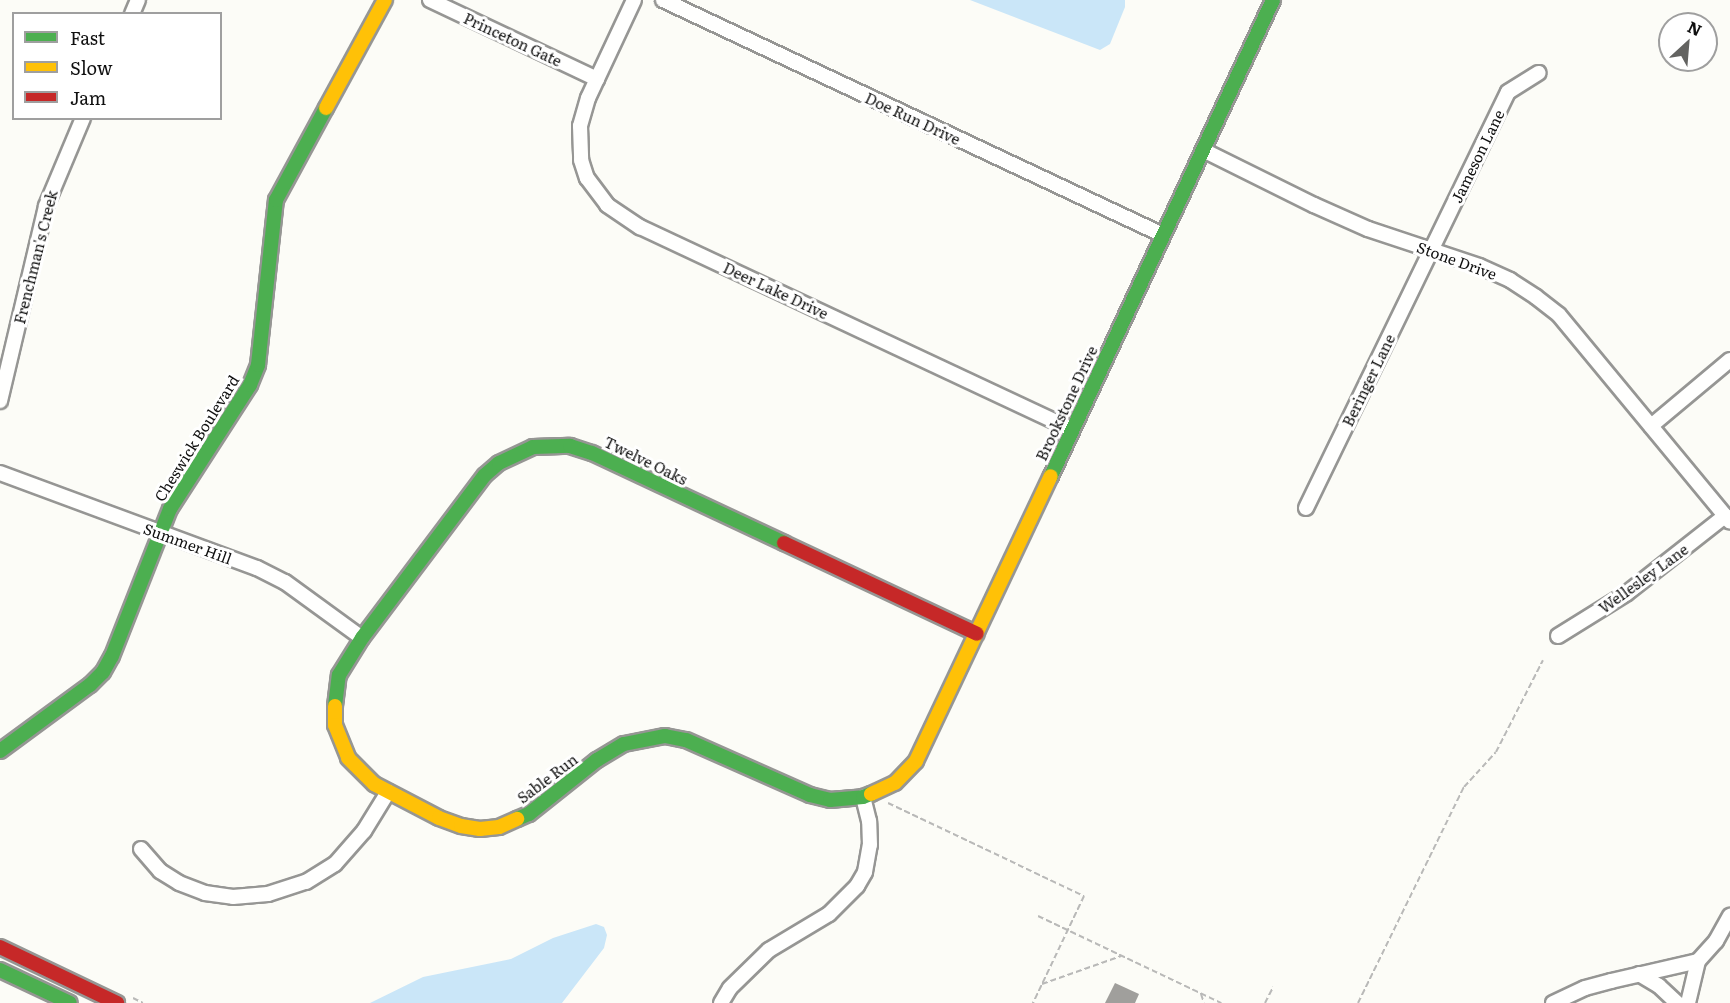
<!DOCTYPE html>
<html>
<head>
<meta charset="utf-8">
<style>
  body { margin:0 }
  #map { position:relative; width:1730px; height:1003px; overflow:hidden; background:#fcfcf7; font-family:Literata,serif }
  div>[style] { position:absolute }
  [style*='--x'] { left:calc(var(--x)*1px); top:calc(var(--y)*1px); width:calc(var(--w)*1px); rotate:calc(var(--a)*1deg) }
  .water>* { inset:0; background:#cae6f8 }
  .building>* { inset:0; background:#a09f9c }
  .path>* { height:2px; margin-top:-1px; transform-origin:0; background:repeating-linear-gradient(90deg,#b9b9b8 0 6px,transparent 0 9px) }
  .roads { filter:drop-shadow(2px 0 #969694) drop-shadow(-2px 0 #969694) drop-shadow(0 2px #969694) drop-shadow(0 -2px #969694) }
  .street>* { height:14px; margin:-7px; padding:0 7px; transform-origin:7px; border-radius:7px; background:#fffffe }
  .fast>* { height:14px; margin:-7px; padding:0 7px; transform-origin:7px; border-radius:7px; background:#4caf50 }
  .slow>* { height:14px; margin:-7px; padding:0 7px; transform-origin:7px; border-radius:7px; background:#ffc107 }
  .jam>* { height:14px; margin:-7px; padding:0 7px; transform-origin:7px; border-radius:7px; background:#c62828 }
  span { translate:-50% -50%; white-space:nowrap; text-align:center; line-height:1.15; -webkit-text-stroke:6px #fff; paint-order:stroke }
  .street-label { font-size:15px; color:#101010 }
  .legend { position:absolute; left:12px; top:12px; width:210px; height:108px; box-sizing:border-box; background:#fff; border:2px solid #9f9f9f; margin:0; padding:8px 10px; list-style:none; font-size:18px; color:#101010 }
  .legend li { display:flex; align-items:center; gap:12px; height:30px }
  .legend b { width:30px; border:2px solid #9f9f9f }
  .north { position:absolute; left:1658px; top:12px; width:60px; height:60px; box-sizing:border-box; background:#fff; border:2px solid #9f9f9f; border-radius:50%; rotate:26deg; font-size:16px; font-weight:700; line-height:24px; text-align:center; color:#101010 }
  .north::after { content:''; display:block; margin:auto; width:21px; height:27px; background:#636361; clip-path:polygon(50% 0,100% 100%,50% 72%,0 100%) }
</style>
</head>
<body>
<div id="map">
  <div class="water">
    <div style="clip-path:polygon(970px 0,1125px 0,1125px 7px,1110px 44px,1100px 50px)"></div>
    <div style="clip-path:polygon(596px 924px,604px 927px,607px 935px,604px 948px,562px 1003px,370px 1003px,423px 977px,511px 959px,553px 938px)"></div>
  </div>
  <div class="building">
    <div style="clip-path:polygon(1115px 983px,1139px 994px,1135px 1003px,1105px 1003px)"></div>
  </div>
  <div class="path">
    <div style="--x:888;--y:803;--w:217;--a:25.4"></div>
    <div style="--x:1084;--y:896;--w:119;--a:115.5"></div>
    <div style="--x:1038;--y:916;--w:203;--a:25.4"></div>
    <div style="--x:1042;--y:984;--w:84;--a:-19.5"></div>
    <div style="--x:1201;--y:994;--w:9;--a:72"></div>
    <div style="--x:133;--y:998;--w:11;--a:27"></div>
    <div style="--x:1265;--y:1003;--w:18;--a:-63"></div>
    <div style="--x:1358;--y:1003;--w:241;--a:-63.9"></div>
    <div style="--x:1464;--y:787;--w:47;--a:-47.6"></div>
    <div style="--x:1496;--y:752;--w:103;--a:-62.9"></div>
  </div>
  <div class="roads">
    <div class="street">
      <div style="--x:430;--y:0;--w:185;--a:25.3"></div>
      <div style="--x:634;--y:0;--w:108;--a:115.1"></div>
      <div style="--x:588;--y:98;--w:29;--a:106"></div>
      <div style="--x:580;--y:126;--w:34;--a:88"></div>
      <div style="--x:581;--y:160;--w:19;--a:72"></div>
      <div style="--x:587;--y:178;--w:34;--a:53"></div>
      <div style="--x:607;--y:205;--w:40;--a:34"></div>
      <div style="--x:640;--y:227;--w:477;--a:25.1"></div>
      <div style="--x:663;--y:0;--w:552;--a:25.17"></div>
      <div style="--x:132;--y:14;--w:15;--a:-67"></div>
      <div style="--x:1203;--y:150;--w:124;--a:26.4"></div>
      <div style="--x:1314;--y:205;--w:59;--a:24"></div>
      <div style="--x:1368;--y:229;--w:117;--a:18.4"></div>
      <div style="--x:1479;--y:266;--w:34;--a:24"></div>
      <div style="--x:1510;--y:280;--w:31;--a:33"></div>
      <div style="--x:1536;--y:297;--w:29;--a:38"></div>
      <div style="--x:1559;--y:315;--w:268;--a:50.4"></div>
      <div style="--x:0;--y:401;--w:200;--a:-76.7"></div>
      <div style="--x:46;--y:206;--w:95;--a:-67.2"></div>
      <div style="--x:1651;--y:426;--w:103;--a:-39.9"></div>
      <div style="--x:0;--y:473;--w:274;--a:20.3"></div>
      <div style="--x:257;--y:568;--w:31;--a:27"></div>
      <div style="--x:285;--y:582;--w:95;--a:36"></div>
      <div style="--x:1306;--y:508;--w:462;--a:-64.1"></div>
      <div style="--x:1508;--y:92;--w:36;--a:-32"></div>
      <div style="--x:1558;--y:636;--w:81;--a:-31.9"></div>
      <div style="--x:1627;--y:593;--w:125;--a:-38.2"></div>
      <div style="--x:141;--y:849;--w:29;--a:49"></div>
      <div style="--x:160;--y:871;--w:22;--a:32"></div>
      <div style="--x:179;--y:883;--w:28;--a:21"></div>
      <div style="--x:205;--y:893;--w:28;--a:8"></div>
      <div style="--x:233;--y:897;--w:35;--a:-5"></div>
      <div style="--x:268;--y:894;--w:40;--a:-18"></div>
      <div style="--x:306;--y:882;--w:34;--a:-32"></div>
      <div style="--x:335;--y:864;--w:44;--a:-48.7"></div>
      <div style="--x:364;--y:831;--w:46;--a:-58.4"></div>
      <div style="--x:1639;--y:974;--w:23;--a:31"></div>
      <div style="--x:1659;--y:986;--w:25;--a:43"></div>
      <div style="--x:721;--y:1003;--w:17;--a:-59"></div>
      <div style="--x:730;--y:988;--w:54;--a:-44.3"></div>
      <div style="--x:769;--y:950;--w:70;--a:-31"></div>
      <div style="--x:829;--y:914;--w:40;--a:-45"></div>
      <div style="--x:857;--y:886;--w:16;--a:-60"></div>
      <div style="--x:865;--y:872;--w:27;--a:-80"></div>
      <div style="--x:870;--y:845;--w:24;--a:-92"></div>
      <div style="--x:869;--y:821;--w:25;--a:-104"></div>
      <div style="--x:1553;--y:1003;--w:35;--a:-25"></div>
      <div style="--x:1585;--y:988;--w:27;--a:-15"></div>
      <div style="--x:1611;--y:981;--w:89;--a:-12.9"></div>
      <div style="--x:1688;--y:1003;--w:43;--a:-76.6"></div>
      <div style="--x:1698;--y:961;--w:27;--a:-48"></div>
      <div style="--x:1716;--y:941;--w:29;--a:-61"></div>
    </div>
    <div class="fast">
      <div style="--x:1051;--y:476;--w:525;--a:-65"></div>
      <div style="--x:335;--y:706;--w:31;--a:-83"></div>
      <div style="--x:339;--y:675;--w:44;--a:-58.1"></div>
      <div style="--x:362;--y:638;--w:204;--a:-53"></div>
      <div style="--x:485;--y:475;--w:18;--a:-41"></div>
      <div style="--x:499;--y:463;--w:38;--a:-25"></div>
      <div style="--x:533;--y:447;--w:37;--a:-2"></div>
      <div style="--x:570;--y:446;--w:23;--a:18"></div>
      <div style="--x:592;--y:453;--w:212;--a:25.1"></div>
      <div style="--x:0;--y:751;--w:112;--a:-36.3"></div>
      <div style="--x:90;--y:685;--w:18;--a:-45"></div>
      <div style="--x:103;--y:672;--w:18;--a:-61"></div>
      <div style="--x:112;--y:656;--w:158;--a:-68.5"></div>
      <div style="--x:170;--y:509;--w:148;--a:-57.2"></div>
      <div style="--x:250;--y:385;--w:22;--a:-68"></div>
      <div style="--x:258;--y:365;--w:166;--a:-83.8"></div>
      <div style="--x:276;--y:200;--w:105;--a:-61.5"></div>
      <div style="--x:517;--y:819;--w:13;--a:-23"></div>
      <div style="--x:529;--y:814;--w:87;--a:-38.5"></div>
      <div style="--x:597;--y:760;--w:31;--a:-31"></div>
      <div style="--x:624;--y:744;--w:42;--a:-11"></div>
      <div style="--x:665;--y:736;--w:21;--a:11"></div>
      <div style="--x:686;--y:740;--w:136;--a:23.9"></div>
      <div style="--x:810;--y:795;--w:21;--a:14"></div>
      <div style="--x:830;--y:800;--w:33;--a:-5"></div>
      <div style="--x:863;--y:797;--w:9;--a:-21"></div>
      <div style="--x:0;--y:970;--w:77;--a:25.2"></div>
    </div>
    <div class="slow">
      <div style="--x:326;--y:108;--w:123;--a:-61.4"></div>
      <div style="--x:335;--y:706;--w:19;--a:90"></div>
      <div style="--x:335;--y:725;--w:35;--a:68"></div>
      <div style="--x:348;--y:758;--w:37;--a:45"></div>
      <div style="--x:374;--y:784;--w:73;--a:27.6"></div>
      <div style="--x:439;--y:818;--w:23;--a:20"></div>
      <div style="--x:461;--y:826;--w:19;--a:9"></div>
      <div style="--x:480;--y:829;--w:19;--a:-6"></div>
      <div style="--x:499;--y:827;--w:20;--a:-24"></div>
      <div style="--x:871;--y:794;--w:26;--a:-25"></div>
      <div style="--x:895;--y:783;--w:30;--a:-46"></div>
      <div style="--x:916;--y:761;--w:315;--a:-64.7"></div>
    </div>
    <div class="jam">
      <div style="--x:784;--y:543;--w:213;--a:25.2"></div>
      <div style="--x:0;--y:947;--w:130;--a:25.6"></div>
    </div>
  </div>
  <div class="street-label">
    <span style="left:513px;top:39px;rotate:25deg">Princeton Gate</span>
    <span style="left:913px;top:118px;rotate:25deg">Doe Run Drive</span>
    <span style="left:1477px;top:156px;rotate:-64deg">Jameson Lane</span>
    <span style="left:35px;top:257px;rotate:-76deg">Frenchman's Creek</span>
    <span style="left:1457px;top:260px;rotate:20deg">Stone Drive</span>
    <span style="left:776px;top:290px;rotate:25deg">Deer Lake Drive</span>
    <span style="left:1368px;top:380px;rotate:-64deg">Beringer Lane</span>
    <span style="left:1066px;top:403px;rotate:-65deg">Brookstone Drive</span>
    <span style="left:196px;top:438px;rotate:-58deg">Cheswick Boulevard</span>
    <span style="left:646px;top:460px;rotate:26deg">Twelve Oaks</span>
    <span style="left:188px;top:543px;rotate:20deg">Summer Hill</span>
    <span style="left:1643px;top:578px;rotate:-36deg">Wellesley Lane</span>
    <span style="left:547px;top:778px;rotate:-37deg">Sable Run</span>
  </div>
  <ul class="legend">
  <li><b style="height:8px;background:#4caf50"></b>Fast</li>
  <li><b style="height:8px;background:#ffc107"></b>Slow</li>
  <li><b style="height:8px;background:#c62828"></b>Jam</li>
  </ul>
  <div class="north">N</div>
</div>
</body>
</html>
